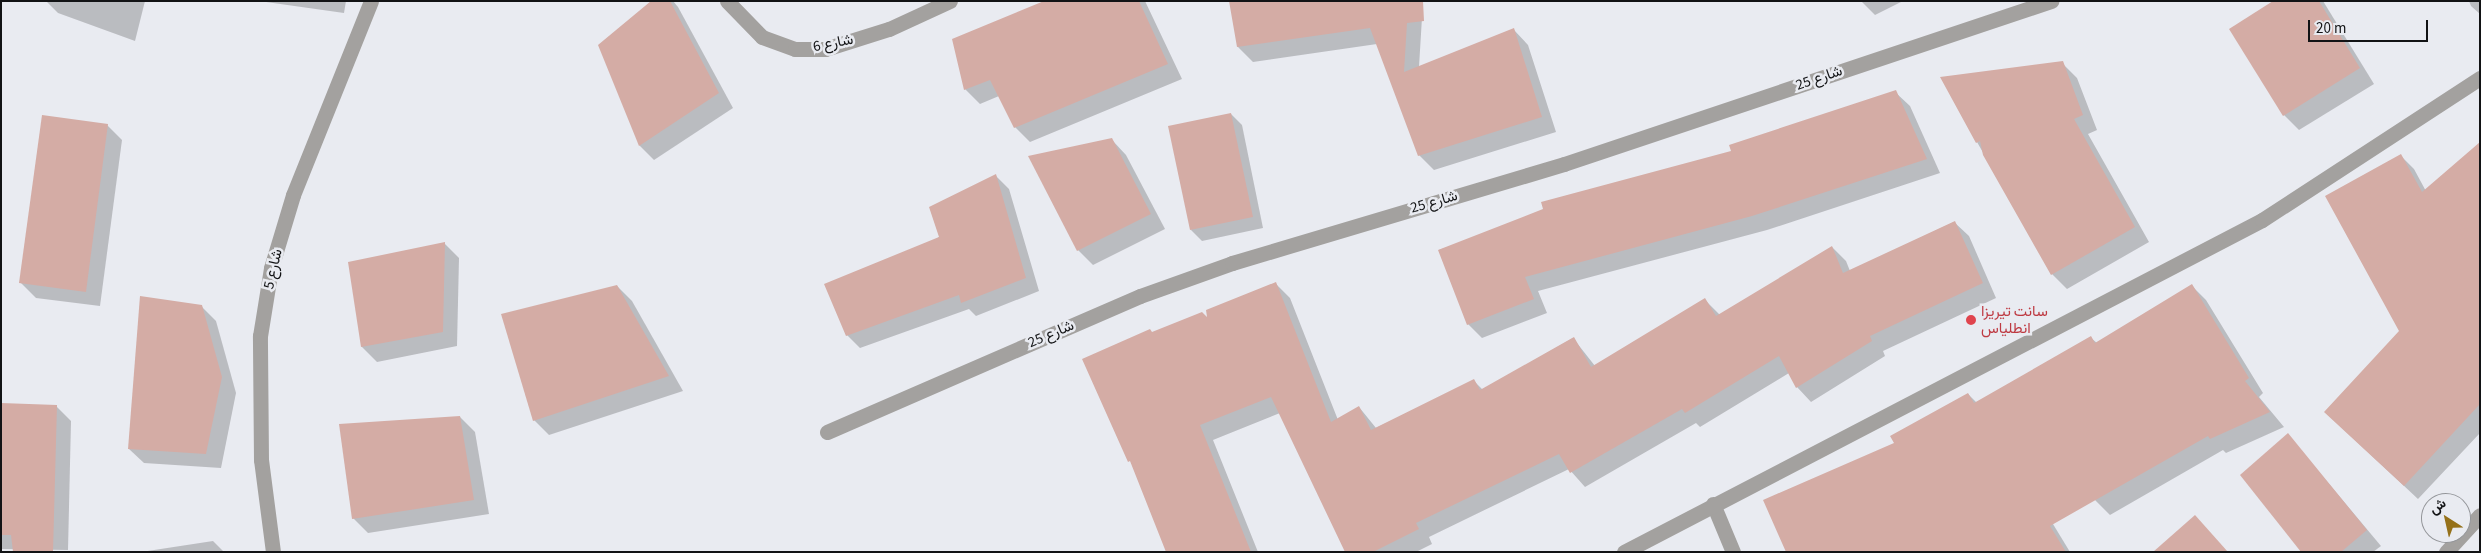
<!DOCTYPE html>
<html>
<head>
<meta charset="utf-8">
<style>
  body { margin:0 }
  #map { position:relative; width:2481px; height:553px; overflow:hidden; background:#e9ebf1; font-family:"Source Sans 3",Vazirmatn,sans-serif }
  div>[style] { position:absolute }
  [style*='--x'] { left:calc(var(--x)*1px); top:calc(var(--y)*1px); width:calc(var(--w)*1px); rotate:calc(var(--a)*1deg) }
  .shadow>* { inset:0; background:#0003 }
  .building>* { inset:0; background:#d4aca5 }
  .minor>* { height:15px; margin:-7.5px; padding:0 7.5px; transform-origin:7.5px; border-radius:7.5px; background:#a3a19f }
  .dots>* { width:14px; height:14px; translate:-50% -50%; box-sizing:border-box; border:2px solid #e9ebf1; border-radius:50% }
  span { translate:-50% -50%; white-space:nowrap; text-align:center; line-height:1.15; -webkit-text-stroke:5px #e9ebf1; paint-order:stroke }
  .street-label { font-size:15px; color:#121315 }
  .health-label { font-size:15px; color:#be3a42 }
  .left { translate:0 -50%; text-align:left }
  .frame { position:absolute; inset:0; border:2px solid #121315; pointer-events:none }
  .north { position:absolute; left:2421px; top:493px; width:50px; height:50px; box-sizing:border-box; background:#e9ebf1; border:1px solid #939599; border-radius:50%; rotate:325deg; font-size:14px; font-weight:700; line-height:20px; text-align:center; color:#121315 }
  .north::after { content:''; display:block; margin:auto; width:18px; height:22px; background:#95711a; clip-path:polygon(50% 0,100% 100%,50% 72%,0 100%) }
  .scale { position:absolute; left:2308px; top:20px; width:120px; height:22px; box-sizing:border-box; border:2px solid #121315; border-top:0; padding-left:6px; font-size:15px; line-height:18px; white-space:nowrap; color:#121315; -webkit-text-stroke:4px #e9ebf1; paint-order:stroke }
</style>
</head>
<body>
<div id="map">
  <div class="shadow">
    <div style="clip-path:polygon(46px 1px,145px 1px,135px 41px,58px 13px)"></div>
    <div style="clip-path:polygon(259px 1px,346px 1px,344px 13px)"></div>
    <div style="clip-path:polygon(652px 1px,673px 1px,678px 7px,733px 108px,654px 160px,640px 146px,599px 45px)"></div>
    <div style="clip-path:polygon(1047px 1px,1145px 1px,1182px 79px,1030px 142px,1015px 127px,999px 96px,980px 104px,965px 89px)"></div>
    <div style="clip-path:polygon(1230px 1px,1423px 1px,1419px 67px,1514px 30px,1528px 45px,1556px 132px,1434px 170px,1419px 155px,1377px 44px,1253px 62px,1238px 47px)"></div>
    <div style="clip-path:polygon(1861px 1px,1903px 1px,1875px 15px)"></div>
    <div style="clip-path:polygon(2276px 1px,2323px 1px,2374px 84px,2299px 130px,2284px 115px)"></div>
    <div style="clip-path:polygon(2469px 1px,2480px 1px,2480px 14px,2471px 6px)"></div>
    <div style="clip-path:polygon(2062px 63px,2077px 78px,2097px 130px,2088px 134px,2149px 242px,2067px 289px,2052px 274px,1977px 142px)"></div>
    <div style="clip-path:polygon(1895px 92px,1910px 106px,1940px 173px,1767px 230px,1538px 291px,1547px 313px,1482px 338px,1468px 324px,1439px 250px,1733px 152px)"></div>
    <div style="clip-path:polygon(1231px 114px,1242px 125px,1263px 228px,1202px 241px,1191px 230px)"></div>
    <div style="clip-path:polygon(107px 125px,122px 140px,100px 306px,36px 298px,21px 283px)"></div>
    <div style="clip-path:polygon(1112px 140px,1126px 155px,1165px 229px,1093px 265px,1078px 250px)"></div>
    <div style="clip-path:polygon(2401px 156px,2414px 169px,2480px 291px,2480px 433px,2418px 499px,2325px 412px,2401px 331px)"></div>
    <div style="clip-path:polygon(996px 176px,1009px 189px,1039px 291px,976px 316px,969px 309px,860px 348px,847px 335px)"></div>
    <div style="clip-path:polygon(1954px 222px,1969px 236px,1996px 298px,1883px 351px,1885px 356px,1811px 402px,1797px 387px,1789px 373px,1700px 427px,1696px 423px,1585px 487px,1569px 469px,1429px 537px,1432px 544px,1416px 552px,1346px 552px,1280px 413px,1213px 440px,1258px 552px,1167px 552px,1133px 466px,1084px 360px,1153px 333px,1209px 320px,1276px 284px,1290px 298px,1338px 420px,1359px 407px,1376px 428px,1474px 381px,1483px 390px,1573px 338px,1595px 366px,1705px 300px,1720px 315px,1832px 247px,1846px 261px,1850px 271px)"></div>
    <div style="clip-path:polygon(444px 243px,459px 258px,457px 346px,377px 362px,362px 347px,350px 263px)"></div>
    <div style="clip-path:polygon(617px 286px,632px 301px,683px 391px,549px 435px,534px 420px)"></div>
    <div style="clip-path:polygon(2192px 286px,2206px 300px,2263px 393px,2259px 397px,2284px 427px,2226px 453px,2223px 450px,2110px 515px,2095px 500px,2091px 338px,2097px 343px)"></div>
    <div style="clip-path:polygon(201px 306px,216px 321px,236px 393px,221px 468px,144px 463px,129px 449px)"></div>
    <div style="clip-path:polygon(1968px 394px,1983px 409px,2070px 552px,1788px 552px,1895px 443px)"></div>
    <div style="clip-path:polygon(1px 405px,56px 406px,71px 421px,68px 550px,1px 549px)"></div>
    <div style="clip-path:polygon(460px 417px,475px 432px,489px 514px,368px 533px,353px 518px)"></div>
    <div style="clip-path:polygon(2288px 435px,2381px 546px,2373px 552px,2303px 552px)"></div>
    <div style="clip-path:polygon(213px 541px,224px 552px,141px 552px)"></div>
  </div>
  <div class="building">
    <div style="clip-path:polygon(651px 1px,670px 1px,719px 93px,639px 146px,598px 45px)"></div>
    <div style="clip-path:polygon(1044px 1px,1139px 1px,1168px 64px,1014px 128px,990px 80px,964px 90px,952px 39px)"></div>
    <div style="clip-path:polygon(1229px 1px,1423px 1px,1424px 21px,1407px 23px,1404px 72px,1514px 28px,1542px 117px,1418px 156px,1370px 28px,1237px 47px)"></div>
    <div style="clip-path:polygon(2273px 1px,2319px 1px,2360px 68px,2283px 116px,2229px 29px)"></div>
    <div style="clip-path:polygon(2063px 61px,2083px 115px,2074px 119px,2135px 227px,2051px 275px,1983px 155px,1980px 141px,1976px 143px,1940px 77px)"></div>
    <div style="clip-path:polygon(1896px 90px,1927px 159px,1752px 216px,1525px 277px,1534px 299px,1467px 325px,1438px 250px,1543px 209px,1541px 202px,1731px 151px,1729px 145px)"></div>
    <div style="clip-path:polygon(1231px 113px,1253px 217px,1190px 230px,1168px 126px)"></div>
    <div style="clip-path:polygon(42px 115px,108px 124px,86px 292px,19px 283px)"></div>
    <div style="clip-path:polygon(1112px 138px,1151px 214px,1077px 251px,1028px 156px)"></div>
    <div style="clip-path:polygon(2480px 142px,2480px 404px,2404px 486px,2324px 412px,2399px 331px,2325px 196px,2401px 154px,2422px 192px)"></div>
    <div style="clip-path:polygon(996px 174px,1026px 278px,961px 303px,959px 295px,846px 336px,824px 284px,939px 237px,929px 207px)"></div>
    <div style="clip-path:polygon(1955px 221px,1983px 283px,1870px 336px,1872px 341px,1796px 388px,1779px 356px,1685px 413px,1682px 409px,1570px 473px,1559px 454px,1416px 523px,1419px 529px,1373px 552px,1345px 552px,1271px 397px,1200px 425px,1251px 552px,1166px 552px,1130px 461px,1128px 462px,1082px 359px,1150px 329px,1152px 332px,1202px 312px,1207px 317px,1206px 310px,1276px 282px,1331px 422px,1359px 406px,1371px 430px,1474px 379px,1480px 390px,1574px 337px,1591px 367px,1705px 298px,1716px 316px,1832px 246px,1843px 273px)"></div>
    <div style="clip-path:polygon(445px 242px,443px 332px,361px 347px,348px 262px)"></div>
    <div style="clip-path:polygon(2192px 284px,2249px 378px,2245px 381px,2270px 412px,2210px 439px,2208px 436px,2050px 526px,2066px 552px,1786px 552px,1763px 500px,1894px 443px,1890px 436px,1968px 393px,1974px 403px,2091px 336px,2095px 343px)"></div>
    <div style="clip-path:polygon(617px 285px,669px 376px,533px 421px,501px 314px)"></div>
    <div style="clip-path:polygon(140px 296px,202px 305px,222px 377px,206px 454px,128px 449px)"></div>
    <div style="clip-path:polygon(1px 403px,57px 405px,53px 552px,13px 552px,11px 535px,1px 535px)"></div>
    <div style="clip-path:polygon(460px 416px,474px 500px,352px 519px,339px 424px)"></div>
    <div style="clip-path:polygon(2288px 433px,2367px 530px,2341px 552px,2301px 552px,2240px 475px)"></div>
    <div style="clip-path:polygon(2195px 515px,2228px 552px,2153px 552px)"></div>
  </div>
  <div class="minor">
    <div style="--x:727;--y:1;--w:50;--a:45.8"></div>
    <div style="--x:762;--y:37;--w:35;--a:20"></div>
    <div style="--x:795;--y:49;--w:30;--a:0"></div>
    <div style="--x:825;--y:49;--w:67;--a:-17.4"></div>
    <div style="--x:889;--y:29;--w:67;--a:-24.7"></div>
    <div style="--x:827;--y:432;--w:341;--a:-23.5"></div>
    <div style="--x:1140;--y:296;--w:98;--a:-19.7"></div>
    <div style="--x:1232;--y:263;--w:346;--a:-16.6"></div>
    <div style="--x:1564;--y:164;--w:514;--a:-18.51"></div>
    <div style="--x:1713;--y:504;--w:52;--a:67.4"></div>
    <div style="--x:273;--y:552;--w:93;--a:-97.4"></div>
    <div style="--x:261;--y:460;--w:124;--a:-90.5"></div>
    <div style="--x:260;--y:336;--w:69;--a:-80.8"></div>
    <div style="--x:271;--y:268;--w:76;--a:-73.2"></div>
    <div style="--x:293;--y:195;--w:209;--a:-68.1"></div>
    <div style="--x:1624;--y:552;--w:719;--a:-27.49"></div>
    <div style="--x:2262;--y:220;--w:260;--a:-33.1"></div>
    <div style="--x:2446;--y:552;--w:50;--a:-47.4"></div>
  </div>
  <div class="dots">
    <div style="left:1971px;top:320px;background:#e0444e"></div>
  </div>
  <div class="street-label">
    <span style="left:833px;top:43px;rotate:-11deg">شارع 6</span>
    <span style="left:1819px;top:78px;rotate:-19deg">شارع 25</span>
    <span style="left:1434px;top:202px;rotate:-16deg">شارع 25</span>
    <span style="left:273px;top:269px;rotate:-77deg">شارع 5</span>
    <span style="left:1051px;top:334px;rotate:-23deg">شارع 25</span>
  </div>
  <div class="health-label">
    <span class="left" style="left:1981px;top:320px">سانت تيريزا<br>انطلياس</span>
  </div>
  <div class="frame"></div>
  <div class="north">ش</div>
  <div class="scale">20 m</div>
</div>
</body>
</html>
